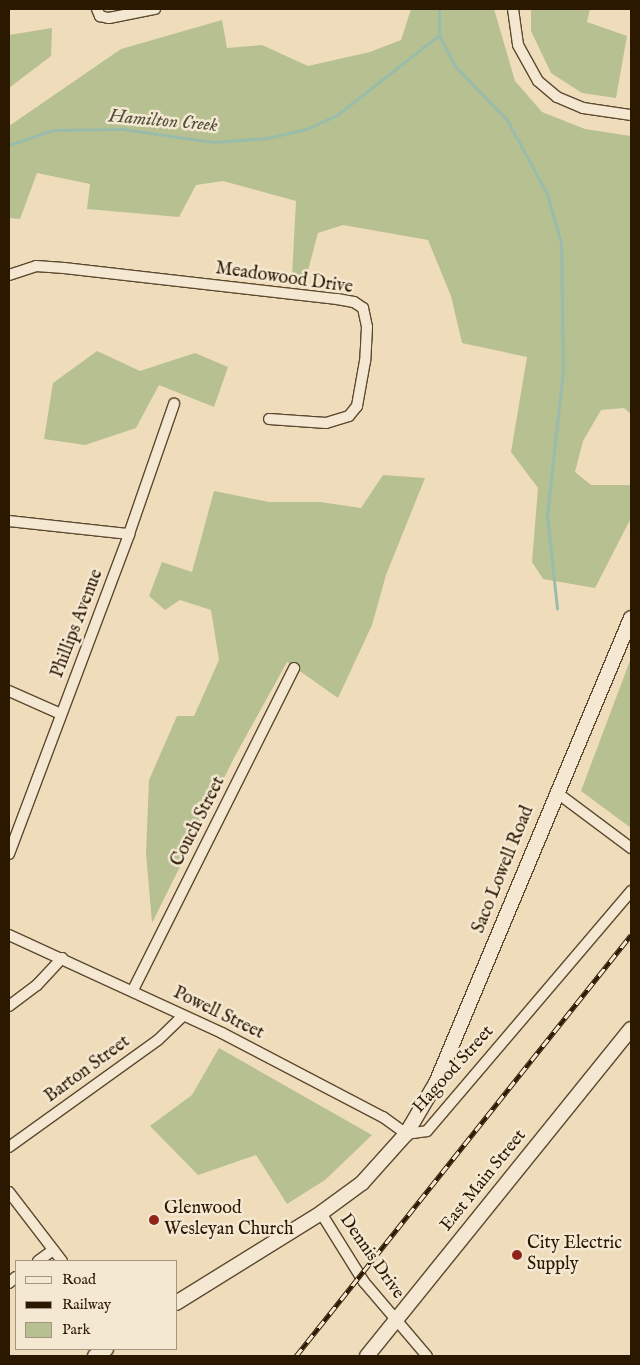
<!DOCTYPE html>
<html>
<head>
<meta charset="utf-8">
<style>
  body { margin:0 }
  #map { position:relative; width:640px; height:1365px; overflow:hidden; background:#efdcba; font-family:"IM FELL English",serif }
  div>[style] { position:absolute }
  [style*='--x'] { left:calc(var(--x)*1px); top:calc(var(--y)*1px); width:calc(var(--w)*1px); rotate:calc(var(--a)*1deg) }
  .green>* { inset:0; background:#b7c091 }
  .stream>* { height:3px; margin:-1.5px; padding:0 1.5px; transform-origin:1.5px; border-radius:1.5px; background:#9abcab }
  .roads { filter:drop-shadow(1px 0 #5c492f) drop-shadow(-1px 0 #5c492f) drop-shadow(0 1px #5c492f) drop-shadow(0 -1px #5c492f) }
  .street>* { height:10px; margin:-5px; padding:0 5px; transform-origin:5px; border-radius:5px; background:#f5e8d2 }
  .secondary>* { height:14px; margin:-7px; padding:0 7px; transform-origin:7px; border-radius:7px; background:#f5e8d2 }
  .rail>* { height:5px; margin-top:-2.5px; transform-origin:0; background:repeating-linear-gradient(90deg,#f5e8d2 0 9px,#2b1801 0 18px); box-sizing:border-box; border-block:1px solid #2b1801 }
  .dots>* { width:14px; height:14px; translate:-50% -50%; box-sizing:border-box; border:2px solid #f5e8d2; border-radius:50% }
  span { translate:-50% -50%; white-space:nowrap; text-align:center; line-height:1.15; -webkit-text-stroke:5px #f5e8d2; paint-order:stroke }
  .street-label { font-size:18px; color:#2b1801 }
  .poi-label { font-size:18px; color:#2b1801 }
  .left { translate:0 -50%; text-align:left }
  .water-label { font-size:19px; color:#52513c; font-style:italic }
  .frame { position:absolute; inset:0; border:10px solid #2b1801; pointer-events:none }
  .legend { position:absolute; left:15px; top:1260px; width:162px; height:90px; box-sizing:border-box; background:#f5e8d2; border:1px solid #a4957e; margin:0; padding:6px 9px; list-style:none; font-size:15px; color:#2b1801 }
  .legend li { display:flex; align-items:center; gap:10px; height:25px }
  .legend b { width:25px; border:1px solid #a4957e }
</style>
</head>
<body>
<div id="map">
  <div class="green">
    <div style="clip-path:polygon(411px 9px,494px 9px,515px 81px,542px 112px,585px 129px,631px 136px,631px 414px,624px 408px,601px 410px,583px 441px,575px 472px,591px 485px,631px 485px,631px 518px,595px 588px,543px 579px,532px 562px,538px 488px,511px 452px,527px 357px,462px 343px,451px 296px,428px 240px,343px 225px,318px 233px,307px 274px,292px 276px,296px 201px,223px 181px,196px 185px,179px 217px,87px 209px,90px 184px,37px 173px,20px 219px,9px 218px,9px 126px,121px 49px,222px 20px,227px 48px,262px 45px,308px 66px,370px 52px,401px 40px)"></div>
    <div style="clip-path:polygon(531px 9px,590px 9px,587px 22px,627px 36px,616px 98px,582px 93px,551px 73px,531px 31px)"></div>
    <div style="clip-path:polygon(52px 28px,51px 56px,9px 88px,9px 35px)"></div>
    <div style="clip-path:polygon(97px 351px,140px 371px,195px 353px,228px 367px,214px 407px,159px 385px,136px 428px,85px 445px,44px 439px,53px 383px)"></div>
    <div style="clip-path:polygon(383px 475px,425px 478px,386px 575px,372px 625px,338px 698px,287px 662px,235px 756px,152px 923px,146px 853px,149px 780px,177px 716px,194px 716px,219px 660px,211px 610px,180px 600px,165px 610px,149px 596px,162px 562px,192px 572px,214px 491px,269px 502px,320px 502px,361px 508px)"></div>
    <div style="clip-path:polygon(631px 658px,631px 828px,581px 791px)"></div>
    <div style="clip-path:polygon(219px 1048px,372px 1135px,325px 1180px,287px 1204px,256px 1155px,198px 1175px,150px 1126px,192px 1095px)"></div>
  </div>
  <div class="stream">
    <div style="--x:439;--y:9;--w:26;--a:90"></div>
    <div style="--x:439;--y:35;--w:34;--a:63"></div>
    <div style="--x:454;--y:65;--w:76;--a:46.1"></div>
    <div style="--x:507;--y:120;--w:84;--a:61.6"></div>
    <div style="--x:547;--y:194;--w:51;--a:74.1"></div>
    <div style="--x:561;--y:243;--w:127;--a:89.1"></div>
    <div style="--x:563;--y:370;--w:147;--a:96.3"></div>
    <div style="--x:547;--y:516;--w:93;--a:83.8"></div>
    <div style="--x:9;--y:145;--w:46;--a:-18.8"></div>
    <div style="--x:53;--y:130;--w:69;--a:-0.8"></div>
    <div style="--x:122;--y:129;--w:92;--a:8.1"></div>
    <div style="--x:213;--y:142;--w:54;--a:-4.2"></div>
    <div style="--x:267;--y:138;--w:40;--a:-13"></div>
    <div style="--x:306;--y:129;--w:34;--a:-24"></div>
    <div style="--x:337;--y:115;--w:130;--a:-38.1"></div>
  </div>
  <div class="roads">
    <div class="street">
      <div style="--x:97;--y:9;--w:8;--a:67"></div>
      <div style="--x:100;--y:16;--w:9;--a:13"></div>
      <div style="--x:109;--y:18;--w:47;--a:-11.1"></div>
      <div style="--x:513;--y:9;--w:36;--a:82"></div>
      <div style="--x:518;--y:45;--w:41;--a:60.9"></div>
      <div style="--x:538;--y:81;--w:25;--a:40"></div>
      <div style="--x:557;--y:97;--w:28;--a:23"></div>
      <div style="--x:583;--y:108;--w:49;--a:8.3"></div>
      <div style="--x:9;--y:275;--w:28;--a:-18"></div>
      <div style="--x:36;--y:266;--w:28;--a:4"></div>
      <div style="--x:64;--y:268;--w:275;--a:6.5"></div>
      <div style="--x:337;--y:299;--w:17;--a:10"></div>
      <div style="--x:354;--y:302;--w:11;--a:34"></div>
      <div style="--x:363;--y:308;--w:19;--a:78"></div>
      <div style="--x:367;--y:327;--w:34;--a:93"></div>
      <div style="--x:365;--y:361;--w:46;--a:100.1"></div>
      <div style="--x:357;--y:406;--w:13;--a:129"></div>
      <div style="--x:349;--y:416;--w:24;--a:163"></div>
      <div style="--x:326;--y:423;--w:57;--a:-176"></div>
      <div style="--x:9;--y:521;--w:121;--a:6.2"></div>
      <div style="--x:9;--y:691;--w:57;--a:23.9"></div>
      <div style="--x:556;--y:792;--w:94;--a:36.7"></div>
      <div style="--x:9;--y:854;--w:342;--a:-69.4"></div>
      <div style="--x:129;--y:534;--w:138;--a:-70.9"></div>
      <div style="--x:9;--y:935;--w:234;--a:24.7"></div>
      <div style="--x:222;--y:1033;--w:182;--a:27.6"></div>
      <div style="--x:383;--y:1117;--w:29;--a:36"></div>
      <div style="--x:406;--y:1134;--w:21;--a:-8"></div>
      <div style="--x:427;--y:1131;--w:315;--a:-49.6"></div>
      <div style="--x:133;--y:990;--w:360;--a:-63.4"></div>
      <div style="--x:9;--y:1006;--w:35;--a:-37"></div>
      <div style="--x:37;--y:985;--w:37;--a:-47"></div>
      <div style="--x:9;--y:1147;--w:183;--a:-35.7"></div>
      <div style="--x:158;--y:1040;--w:35;--a:-44"></div>
      <div style="--x:9;--y:1192;--w:87;--a:52.5"></div>
      <div style="--x:321;--y:1213;--w:81;--a:58.1"></div>
      <div style="--x:364;--y:1282;--w:97;--a:49.6"></div>
      <div style="--x:38;--y:1261;--w:19;--a:-36"></div>
      <div style="--x:9;--y:1283;--w:9;--a:-41"></div>
    </div>
    <div class="secondary">
      <div style="--x:176;--y:1303;--w:171;--a:-31.8"></div>
      <div style="--x:321;--y:1213;--w:51;--a:-36.2"></div>
      <div style="--x:362;--y:1183;--w:66;--a:-48.1"></div>
      <div style="--x:406;--y:1134;--w:59;--a:-59.5"></div>
      <div style="--x:436;--y:1083;--w:504;--a:-67.25"></div>
      <div style="--x:95;--y:1356;--w:13;--a:-32"></div>
      <div style="--x:367;--y:1356;--w:420;--a:-51.1"></div>
    </div>
  </div>
  <div class="rail">
    <div style="--x:296;--y:1356;--w:538;--a:-51.49"></div>
  </div>
  <div class="dots">
    <div style="left:154px;top:1220px;background:#8f2418"></div>
    <div style="left:517px;top:1255px;background:#8f2418"></div>
  </div>
  <div class="street-label">
    <span style="left:284px;top:279px;rotate:8deg">Meadowood Drive</span>
    <span style="left:78px;top:624px;rotate:-69deg">Phillips Avenue</span>
    <span style="left:199px;top:822px;rotate:-63deg">Couch Street</span>
    <span style="left:504px;top:870px;rotate:-68deg">Saco Lowell Road</span>
    <span style="left:218px;top:1014px;rotate:26deg">Powell Street</span>
    <span style="left:88px;top:1070px;rotate:-36deg">Barton Street</span>
    <span style="left:454px;top:1070px;rotate:-48deg">Hagood Street</span>
    <span style="left:484px;top:1181px;rotate:-51deg">East Main Street</span>
    <span style="left:371px;top:1257px;rotate:55deg">Dennis Drive</span>
  </div>
  <div class="poi-label">
    <span class="left" style="left:164px;top:1220px">Glenwood<br>Wesleyan Church</span>
    <span class="left" style="left:527px;top:1255px">City Electric<br>Supply</span>
  </div>
  <div class="water-label">
    <span style="left:163px;top:122px;rotate:5deg">Hamilton Creek</span>
  </div>
  <div class="frame"></div>
  <ul class="legend">
  <li><b style="height:6px;background:#f5e8d2"></b>Road</li>
  <li><b style="height:6px;background:#2b1801"></b>Railway</li>
  <li><b style="height:14px;background:#b7c091"></b>Park</li>
  </ul>
</div>
</body>
</html>
